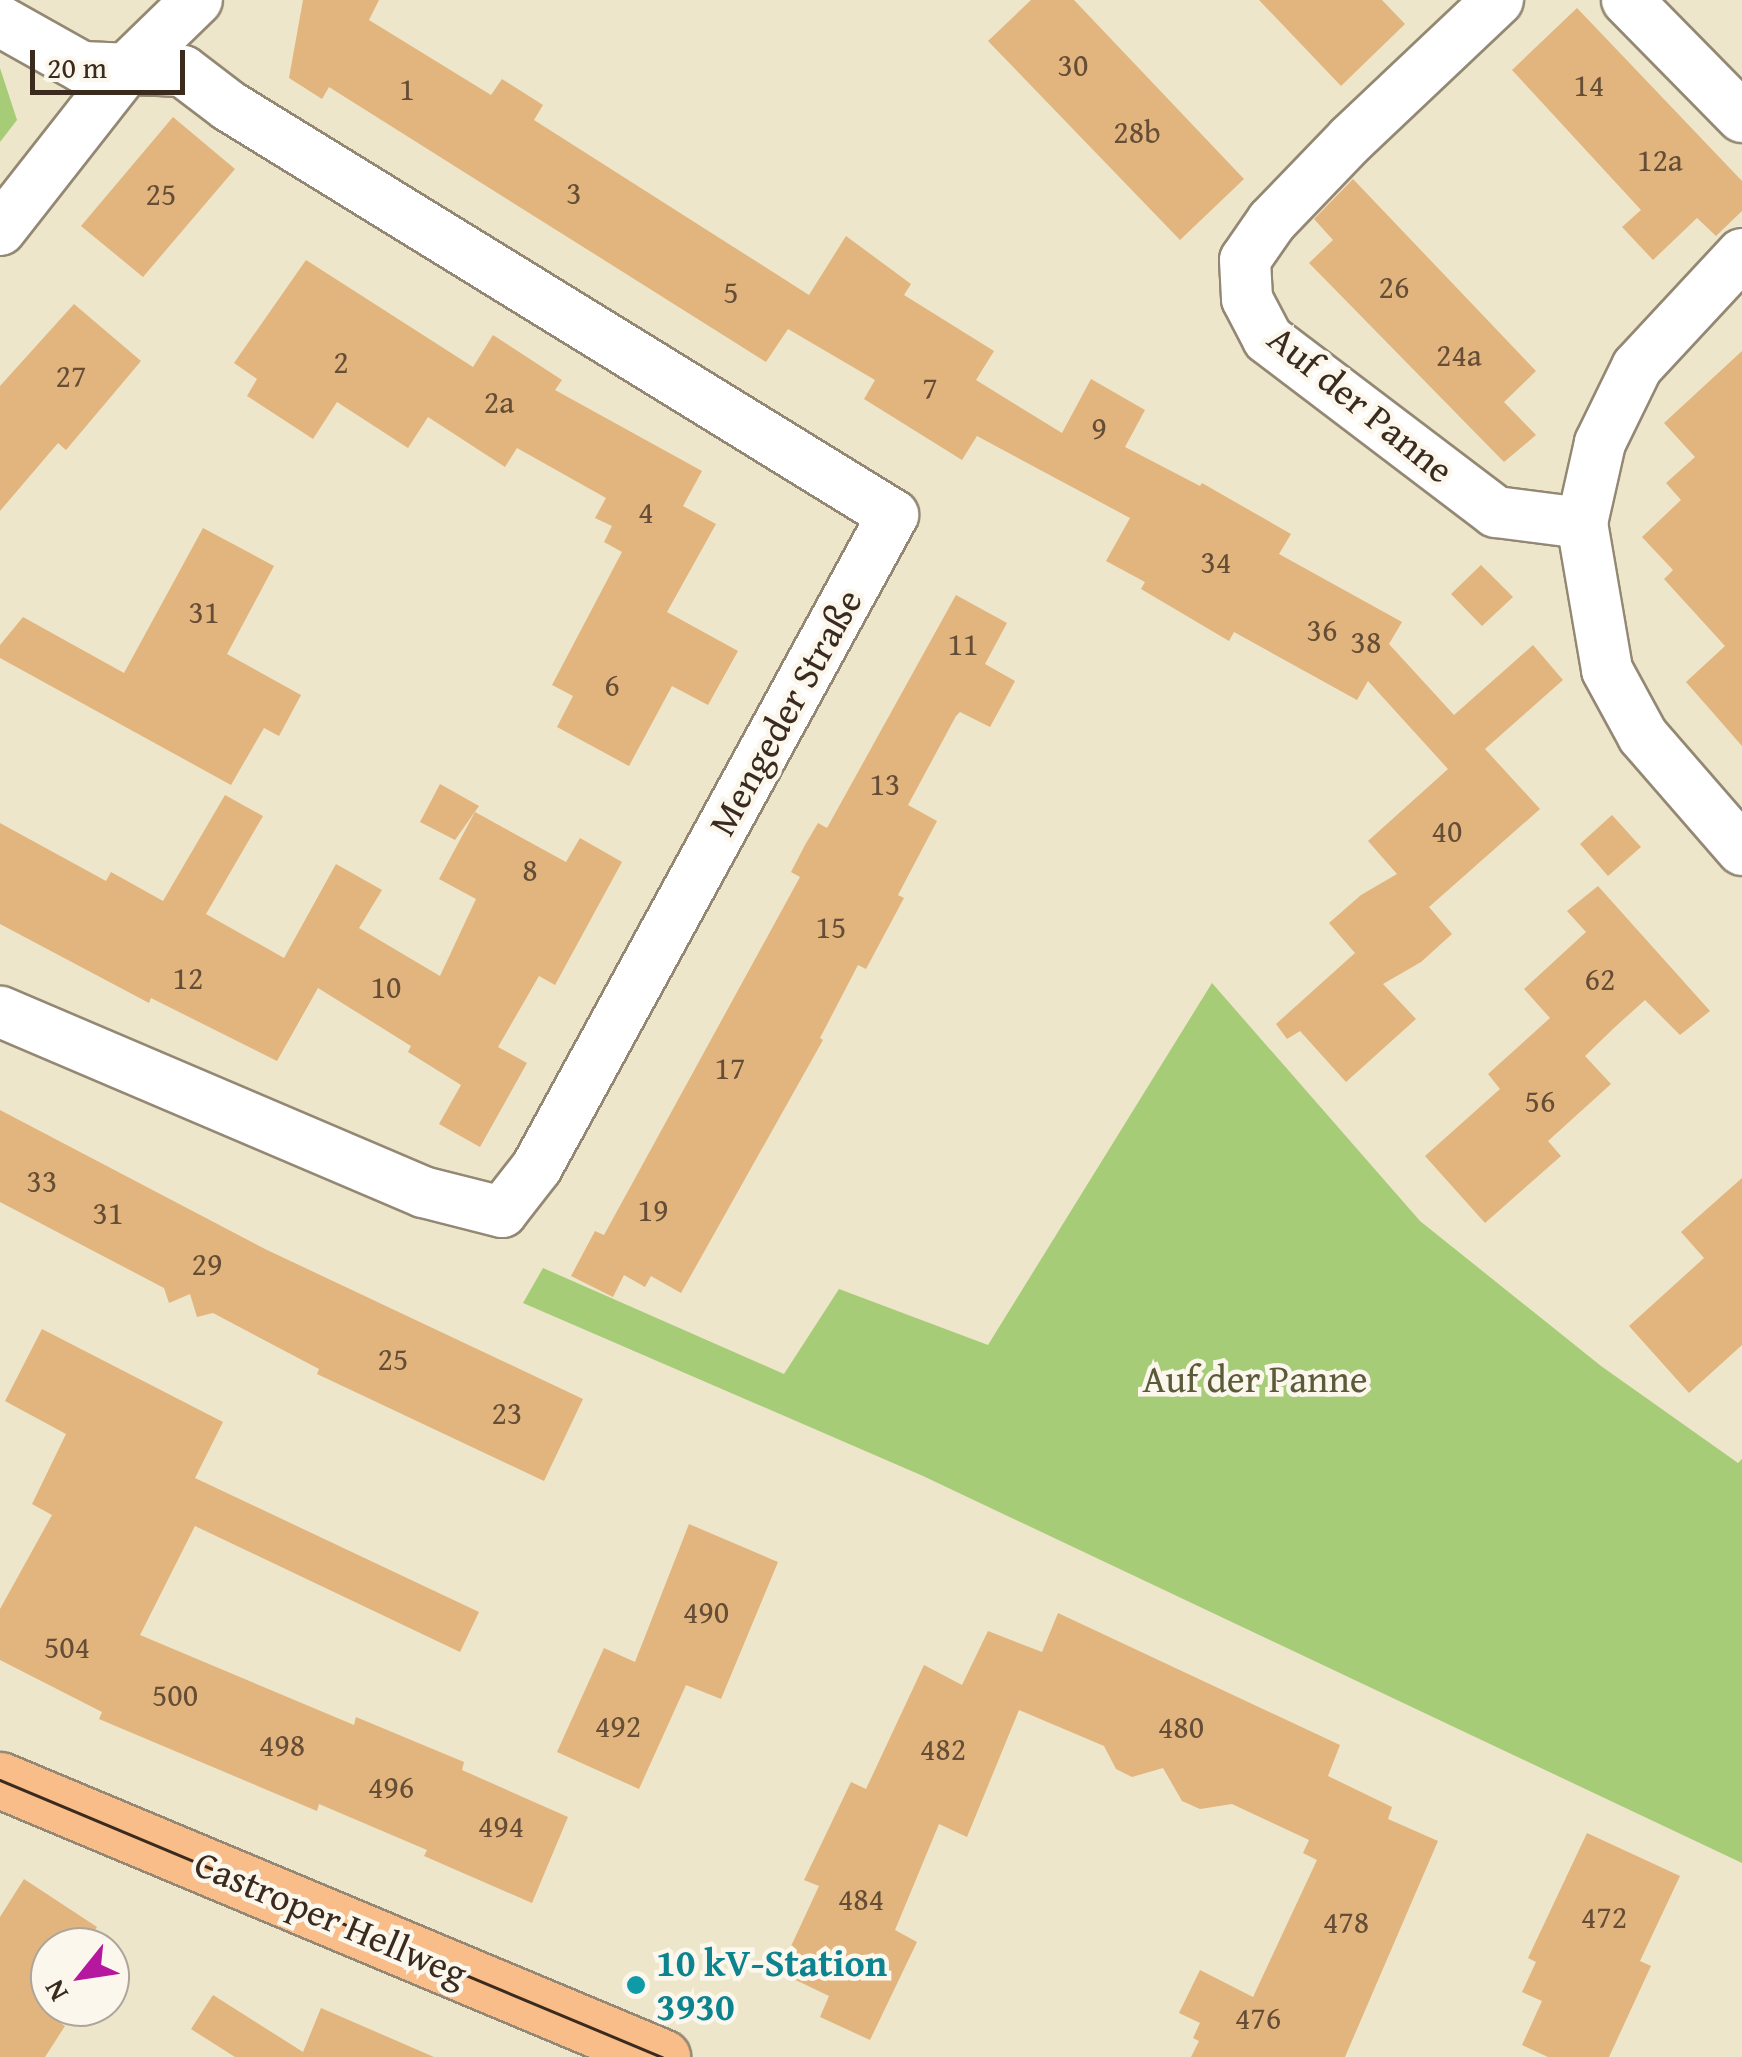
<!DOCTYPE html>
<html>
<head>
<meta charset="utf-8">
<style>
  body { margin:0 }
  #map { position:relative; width:1742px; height:2057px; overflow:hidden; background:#ede6ca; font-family:"Gentium Book Plus",serif }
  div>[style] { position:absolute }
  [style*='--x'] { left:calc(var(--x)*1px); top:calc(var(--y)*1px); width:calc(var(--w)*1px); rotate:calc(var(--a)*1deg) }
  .green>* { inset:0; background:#a6cc77 }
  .building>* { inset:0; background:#e2b57e }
  .roads { filter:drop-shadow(2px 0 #948874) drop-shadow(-2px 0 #948874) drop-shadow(0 2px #948874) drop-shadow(0 -2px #948874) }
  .minor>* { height:50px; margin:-25px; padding:0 25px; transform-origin:25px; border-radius:25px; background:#fff }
  .major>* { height:55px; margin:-27.5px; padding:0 27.5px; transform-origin:27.5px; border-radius:27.5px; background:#f8bd89 }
  .tram>* { height:2.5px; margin:-1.25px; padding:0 1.25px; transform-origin:1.25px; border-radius:1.25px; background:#3b2a1e }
  .dots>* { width:28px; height:28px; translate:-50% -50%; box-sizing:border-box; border:5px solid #fbf7ec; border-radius:50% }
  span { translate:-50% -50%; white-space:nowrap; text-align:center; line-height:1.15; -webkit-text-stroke:9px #fbf7ec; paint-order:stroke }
  .number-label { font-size:32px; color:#654d36 }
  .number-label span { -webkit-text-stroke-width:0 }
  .street-label { font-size:38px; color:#3b2a1e }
  .park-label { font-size:38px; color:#5b5b39 }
  .culture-label { font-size:38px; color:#0d838f; font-weight:700 }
  .left { translate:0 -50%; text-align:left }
  .north { position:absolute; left:30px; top:1927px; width:100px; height:100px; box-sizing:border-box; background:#fbf7ec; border:2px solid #aea59a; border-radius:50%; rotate:240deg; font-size:28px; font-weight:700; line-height:40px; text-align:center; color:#3b2a1e }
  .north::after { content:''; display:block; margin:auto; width:35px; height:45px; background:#b5179e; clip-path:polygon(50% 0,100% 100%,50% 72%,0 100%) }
  .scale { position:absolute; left:30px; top:50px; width:155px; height:45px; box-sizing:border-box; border:5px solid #3b2a1e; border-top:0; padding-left:12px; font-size:30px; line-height:35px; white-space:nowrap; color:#3b2a1e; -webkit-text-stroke:8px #fbf7ec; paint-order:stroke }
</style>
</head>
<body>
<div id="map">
  <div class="green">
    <div style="clip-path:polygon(0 68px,17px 120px,0 142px)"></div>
    <div style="clip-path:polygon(1212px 983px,1420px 1221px,1601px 1366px,1738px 1463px,1742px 1459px,1742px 1863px,923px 1476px,523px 1303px,543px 1268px,784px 1374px,839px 1289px,988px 1345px)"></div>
  </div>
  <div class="building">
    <div style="clip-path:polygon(303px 0,379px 0,369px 20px,491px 95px,502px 79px,543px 105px,534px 120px,809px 295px,846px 236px,911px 284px,904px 295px,994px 351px,976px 380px,1062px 433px,1091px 379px,1145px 410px,1125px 447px,1200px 486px,1202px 483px,1291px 534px,1279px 554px,1402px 622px,1389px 644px,1454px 715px,1533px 645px,1563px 680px,1485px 749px,1540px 809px,1429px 907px,1452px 934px,1421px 962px,1383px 984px,1416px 1019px,1346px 1082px,1300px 1031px,1287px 1039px,1276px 1024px,1355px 953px,1329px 923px,1361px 895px,1397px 874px,1368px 841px,1448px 769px,1368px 681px,1357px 700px,1234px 632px,1229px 641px,1141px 589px,1145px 582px,1106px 561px,1130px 518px,977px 436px,962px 460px,864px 399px,875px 380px,788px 329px,766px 362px,329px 87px,322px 99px,289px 78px)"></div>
    <div style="clip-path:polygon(1031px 0,1074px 0,1244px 179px,1180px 240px,988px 41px)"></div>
    <div style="clip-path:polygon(1259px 0,1382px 0,1405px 24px,1341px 86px)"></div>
    <div style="clip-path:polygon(1577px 8px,1742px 181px,1742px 211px,1716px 236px,1697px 218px,1653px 260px,1622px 227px,1641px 210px,1512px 70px)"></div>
    <div style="clip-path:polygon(173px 117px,235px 169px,143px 277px,81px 226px)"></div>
    <div style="clip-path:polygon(1353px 179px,1536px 371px,1504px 402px,1536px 435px,1504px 462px,1309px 263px,1333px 240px,1314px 219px)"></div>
    <div style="clip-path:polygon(306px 260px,473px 367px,493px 335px,562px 380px,555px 390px,702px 471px,683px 506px,716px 524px,667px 612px,738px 651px,708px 705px,672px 686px,629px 766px,557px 727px,573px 696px,552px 685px,622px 552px,604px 542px,612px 526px,595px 518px,606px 498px,517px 448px,505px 467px,428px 417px,408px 448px,337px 402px,313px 439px,247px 396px,257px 379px,234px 363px)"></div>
    <div style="clip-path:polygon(74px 304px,141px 361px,66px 450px,58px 443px,0 511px,0 386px)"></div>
    <div style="clip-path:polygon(1742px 351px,1742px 746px,1686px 682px,1725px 646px,1664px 579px,1673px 570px,1642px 537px,1681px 500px,1666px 483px,1695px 457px,1664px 423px)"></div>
    <div style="clip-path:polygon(203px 528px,274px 566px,227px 654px,301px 695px,279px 736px,264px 728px,231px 785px,0 658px,0 645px,23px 617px,124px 673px)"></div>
    <div style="clip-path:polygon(1481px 565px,1513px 597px,1482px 626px,1451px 594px)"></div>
    <div style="clip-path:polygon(956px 595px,1007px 623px,985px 664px,1015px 681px,990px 727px,960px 712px,956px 716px,908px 805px,937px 821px,898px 895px,904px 898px,866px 969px,858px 965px,820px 1038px,823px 1040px,681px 1293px,651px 1276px,645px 1287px,624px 1275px,613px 1297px,571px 1276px,595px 1231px,604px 1235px,800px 877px,791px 872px,805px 845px,818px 823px,827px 828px)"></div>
    <div style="clip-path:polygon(440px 784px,479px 806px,455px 840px,420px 822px)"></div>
    <div style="clip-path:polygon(225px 795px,263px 816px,206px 914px,284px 958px,336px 864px,382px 890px,359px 928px,440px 976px,476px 899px,439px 879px,475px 812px,566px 862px,580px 838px,622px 862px,555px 985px,539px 976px,498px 1047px,527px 1063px,480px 1147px,439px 1124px,461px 1085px,408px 1052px,411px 1046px,318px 988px,277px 1061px,151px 998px,149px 1003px,0 924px,0 823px,106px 881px,111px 872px,163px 901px)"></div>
    <div style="clip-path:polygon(1612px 815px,1641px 847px,1608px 876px,1580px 844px)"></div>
    <div style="clip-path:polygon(1598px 886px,1710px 1011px,1680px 1035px,1645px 1000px,1615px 1027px,1585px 1056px,1611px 1084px,1548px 1141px,1561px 1156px,1485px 1223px,1425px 1156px,1500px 1089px,1488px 1074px,1550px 1018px,1524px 989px,1586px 932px,1567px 911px)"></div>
    <div style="clip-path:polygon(0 1110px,265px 1249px,583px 1399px,544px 1481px,317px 1374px,319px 1369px,213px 1313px,197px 1317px,190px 1294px,169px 1303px,164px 1288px,0 1202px)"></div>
    <div style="clip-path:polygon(1742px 1178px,1742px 1345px,1689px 1393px,1629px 1326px,1704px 1258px,1681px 1232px)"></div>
    <div style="clip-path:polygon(42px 1329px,223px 1422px,195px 1478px,479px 1612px,460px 1652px,195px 1526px,140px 1635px,354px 1725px,356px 1717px,464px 1762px,462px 1770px,568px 1817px,532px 1903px,424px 1856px,427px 1850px,319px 1804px,317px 1811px,99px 1719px,102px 1712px,0 1660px,0 1609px,52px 1515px,32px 1504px,66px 1434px,5px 1401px)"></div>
    <div style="clip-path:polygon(689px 1524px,778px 1562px,721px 1699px,686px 1685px,639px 1789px,557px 1752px,604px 1648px,635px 1662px)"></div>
    <div style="clip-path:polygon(1058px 1613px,1340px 1745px,1328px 1776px,1392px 1807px,1388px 1819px,1438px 1841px,1345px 2057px,1191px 2057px,1199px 2041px,1193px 2038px,1200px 2023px,1179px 2013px,1200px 1970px,1253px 1997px,1317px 1860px,1303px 1853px,1309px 1840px,1232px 1804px,1200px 1809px,1182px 1801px,1163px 1768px,1132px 1777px,1116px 1769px,1104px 1746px,1019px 1710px,967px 1837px,939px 1824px,895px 1930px,917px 1942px,870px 2040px,820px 2017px,829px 1996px,779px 1972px,819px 1886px,804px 1880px,851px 1782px,866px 1789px,924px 1665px,962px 1685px,988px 1631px,1042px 1652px)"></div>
    <div style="clip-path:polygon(1587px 1833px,1680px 1876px,1640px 1961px,1651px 1966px,1609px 2057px,1548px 2057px,1522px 2045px,1542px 2001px,1522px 1992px,1536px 1962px,1528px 1958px)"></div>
    <div style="clip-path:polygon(24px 1879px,97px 1927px,84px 1947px,50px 1947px,50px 2000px,43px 2011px,65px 2026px,45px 2057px,0 2057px,0 1917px)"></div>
    <div style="clip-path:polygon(213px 1995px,303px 2052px,321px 2008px,434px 2057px,235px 2057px,191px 2029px)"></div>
  </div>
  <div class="roads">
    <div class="minor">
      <div style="--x:1498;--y:0;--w:202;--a:136.6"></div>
      <div style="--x:1351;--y:139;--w:114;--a:133.9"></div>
      <div style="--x:1272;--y:221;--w:47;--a:124.7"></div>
      <div style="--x:1245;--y:260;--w:39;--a:87"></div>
      <div style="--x:1247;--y:299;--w:45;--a:62.3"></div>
      <div style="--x:1268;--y:339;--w:286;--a:37.2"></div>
      <div style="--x:1496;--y:512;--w:87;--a:7.3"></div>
      <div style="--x:1627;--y:0;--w:164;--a:45.5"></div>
      <div style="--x:0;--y:21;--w:94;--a:29.3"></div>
      <div style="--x:82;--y:67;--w:101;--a:2.3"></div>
      <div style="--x:183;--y:71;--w:58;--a:37.3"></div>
      <div style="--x:229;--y:106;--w:780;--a:31.63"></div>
      <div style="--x:893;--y:515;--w:743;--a:118.64"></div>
      <div style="--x:537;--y:1167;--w:57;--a:127.9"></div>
      <div style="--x:502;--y:1212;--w:81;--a:-165.8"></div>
      <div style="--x:423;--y:1192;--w:460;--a:-156.9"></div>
      <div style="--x:0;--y:230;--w:207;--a:-51.9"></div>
      <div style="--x:128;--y:67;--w:96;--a:-44.2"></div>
      <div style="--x:1742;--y:254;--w:154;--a:132.9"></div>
      <div style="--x:1637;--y:367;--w:85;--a:116"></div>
      <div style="--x:1600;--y:443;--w:82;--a:102.7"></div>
      <div style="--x:1582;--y:523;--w:149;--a:80.3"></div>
      <div style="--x:1607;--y:670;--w:75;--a:61.4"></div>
      <div style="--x:1643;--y:736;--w:151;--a:49"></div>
    </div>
    <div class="major">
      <div style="--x:0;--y:1780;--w:718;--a:22.71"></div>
    </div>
  </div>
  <div class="tram">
    <div style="--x:0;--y:1780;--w:718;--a:22.71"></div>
  </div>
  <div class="dots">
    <div style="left:636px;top:1985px;background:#0f9aa8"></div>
  </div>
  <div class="number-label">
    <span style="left:1073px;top:65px">30</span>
    <span style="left:1589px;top:85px">14</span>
    <span style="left:407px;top:89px">1</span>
    <span style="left:1137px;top:132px">28b</span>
    <span style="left:1660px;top:160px">12a</span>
    <span style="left:574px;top:193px">3</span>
    <span style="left:161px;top:194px">25</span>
    <span style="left:1394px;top:287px">26</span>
    <span style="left:731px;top:292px">5</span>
    <span style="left:1459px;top:355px">24a</span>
    <span style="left:341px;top:362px">2</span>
    <span style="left:71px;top:376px">27</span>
    <span style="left:930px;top:388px">7</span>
    <span style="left:499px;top:402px">2a</span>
    <span style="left:1099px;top:428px">9</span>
    <span style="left:646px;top:512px">4</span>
    <span style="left:1216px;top:562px">34</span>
    <span style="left:204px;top:612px">31</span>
    <span style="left:1322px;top:630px">36</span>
    <span style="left:1366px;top:642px">38</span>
    <span style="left:963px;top:644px">11</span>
    <span style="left:612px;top:685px">6</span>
    <span style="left:885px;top:784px">13</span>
    <span style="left:1447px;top:831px">40</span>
    <span style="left:530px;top:870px">8</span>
    <span style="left:831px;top:927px">15</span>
    <span style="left:188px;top:978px">12</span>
    <span style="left:1600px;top:979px">62</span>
    <span style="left:386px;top:987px">10</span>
    <span style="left:730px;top:1068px">17</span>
    <span style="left:1540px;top:1101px">56</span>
    <span style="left:42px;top:1181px">33</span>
    <span style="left:653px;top:1210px">19</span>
    <span style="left:108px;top:1213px">31</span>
    <span style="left:207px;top:1264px">29</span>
    <span style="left:393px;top:1359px">25</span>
    <span style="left:507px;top:1413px">23</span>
    <span style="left:706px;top:1612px">490</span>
    <span style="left:67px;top:1647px">504</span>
    <span style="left:175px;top:1695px">500</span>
    <span style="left:618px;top:1726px">492</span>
    <span style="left:1181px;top:1727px">480</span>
    <span style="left:282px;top:1745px">498</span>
    <span style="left:943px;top:1749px">482</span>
    <span style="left:391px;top:1787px">496</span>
    <span style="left:501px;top:1826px">494</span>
    <span style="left:861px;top:1899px">484</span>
    <span style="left:1604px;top:1917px">472</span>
    <span style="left:1346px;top:1922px">478</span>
    <span style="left:1258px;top:2018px">476</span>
  </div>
  <div class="street-label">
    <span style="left:1361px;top:404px;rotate:39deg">Auf der Panne</span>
    <span style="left:785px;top:712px;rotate:-61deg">Mengeder Straße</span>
    <span style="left:331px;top:1918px;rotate:23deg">Castroper Hellweg</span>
  </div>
  <div class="park-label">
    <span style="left:1255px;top:1379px">Auf der Panne</span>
  </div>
  <div class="culture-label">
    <span class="left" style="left:656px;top:1985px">10 kV-Station<br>3930</span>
  </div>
  <div class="north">N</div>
  <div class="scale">20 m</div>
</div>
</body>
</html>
